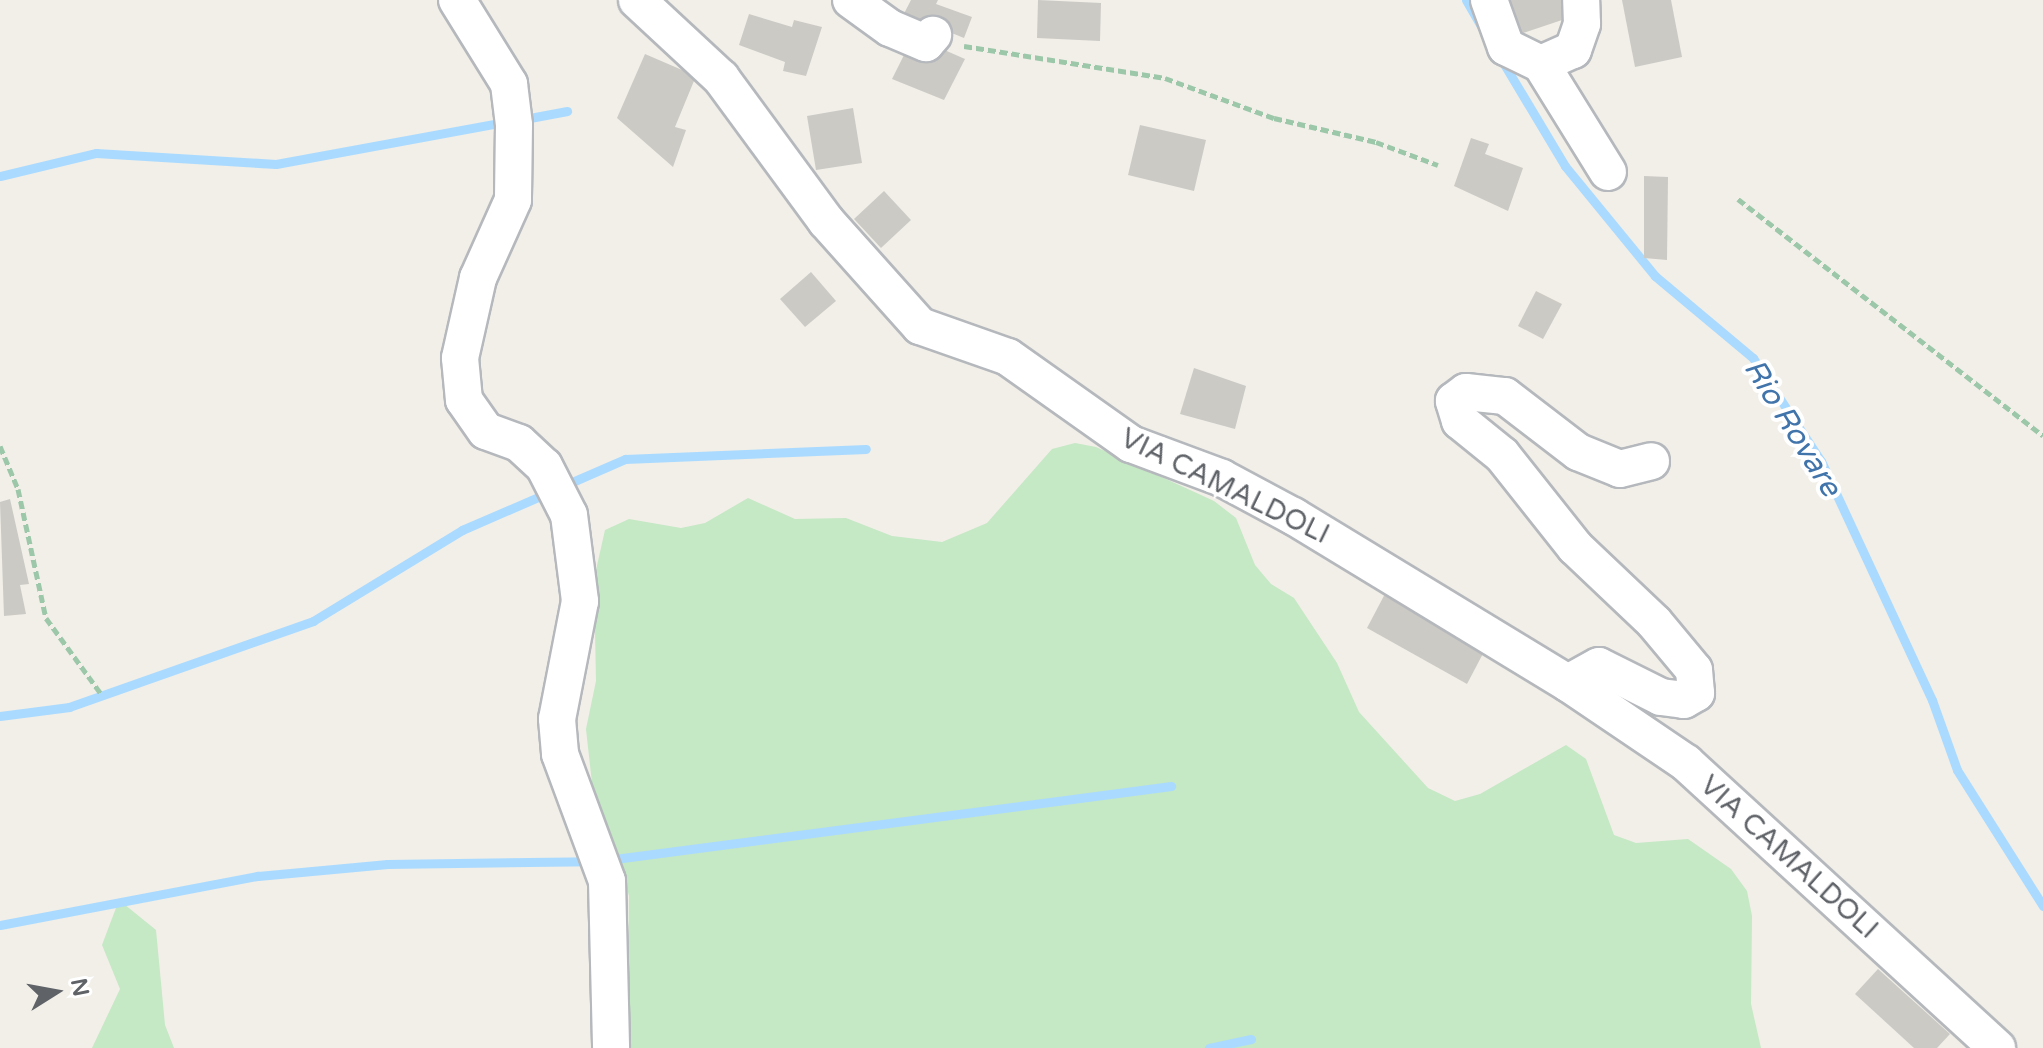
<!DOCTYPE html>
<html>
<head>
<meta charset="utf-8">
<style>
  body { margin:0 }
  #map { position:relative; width:2043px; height:1048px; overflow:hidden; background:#f1efe8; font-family:"Varela Round",sans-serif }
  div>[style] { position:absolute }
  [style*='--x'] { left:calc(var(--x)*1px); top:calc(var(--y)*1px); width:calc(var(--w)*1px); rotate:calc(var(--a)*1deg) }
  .green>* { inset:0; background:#c5e8c5 }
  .stream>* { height:9px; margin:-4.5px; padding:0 4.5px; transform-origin:4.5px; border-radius:4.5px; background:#aadaff }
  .building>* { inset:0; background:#cccac5 }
  .path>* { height:5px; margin-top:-2.5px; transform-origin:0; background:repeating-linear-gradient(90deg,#9cc7a9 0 8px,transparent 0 12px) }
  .roads { filter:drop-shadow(2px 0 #b5b8bc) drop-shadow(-2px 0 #b5b8bc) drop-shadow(0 2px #b5b8bc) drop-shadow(0 -2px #b5b8bc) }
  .minor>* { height:36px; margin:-18px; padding:0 18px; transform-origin:18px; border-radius:18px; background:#fff }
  span { translate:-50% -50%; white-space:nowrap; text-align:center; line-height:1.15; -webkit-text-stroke:8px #fff; paint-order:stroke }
  .street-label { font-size:28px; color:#5f6368 }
  .water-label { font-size:30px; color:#4174aa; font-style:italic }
  .north { position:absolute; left:16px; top:952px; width:80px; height:80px; -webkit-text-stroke:6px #fff; paint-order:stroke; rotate:79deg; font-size:22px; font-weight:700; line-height:32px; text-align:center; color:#5f6368 }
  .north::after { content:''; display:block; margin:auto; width:28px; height:36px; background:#5f6368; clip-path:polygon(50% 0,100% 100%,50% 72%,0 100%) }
</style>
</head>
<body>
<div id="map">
  <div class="green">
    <div style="clip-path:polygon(1075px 443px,1096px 447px,1214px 501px,1236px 518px,1255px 565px,1271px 584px,1294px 598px,1337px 663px,1359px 712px,1428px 788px,1455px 801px,1480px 794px,1566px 745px,1586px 759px,1614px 835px,1636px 843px,1688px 839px,1731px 869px,1747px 891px,1752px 916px,1751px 1004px,1761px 1048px,627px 1048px,629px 896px,615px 846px,594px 801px,586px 729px,596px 681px,594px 579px,605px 530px,629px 519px,681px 528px,705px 523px,748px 498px,795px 519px,846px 518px,892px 536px,942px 542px,987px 523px,1052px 449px)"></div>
    <div style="clip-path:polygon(119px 900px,156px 930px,165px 1025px,174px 1048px,92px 1048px,120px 989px,102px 945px)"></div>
  </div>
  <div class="stream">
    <div style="--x:1466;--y:0;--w:34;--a:60"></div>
    <div style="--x:1501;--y:59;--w:125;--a:59.1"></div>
    <div style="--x:1565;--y:166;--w:142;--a:50.7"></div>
    <div style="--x:1655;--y:276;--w:128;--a:39.9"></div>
    <div style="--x:1753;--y:358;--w:123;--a:56.6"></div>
    <div style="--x:1821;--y:461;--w:264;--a:65.1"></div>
    <div style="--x:1932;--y:700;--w:74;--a:70.3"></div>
    <div style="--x:1957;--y:770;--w:161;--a:57.7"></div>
    <div style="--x:519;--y:120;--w:49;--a:-10.6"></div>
    <div style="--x:0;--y:176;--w:99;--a:-13.5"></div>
    <div style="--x:96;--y:153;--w:180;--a:3.5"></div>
    <div style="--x:276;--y:164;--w:233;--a:-10.4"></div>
    <div style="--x:563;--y:486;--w:68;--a:-23.5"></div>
    <div style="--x:625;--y:459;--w:241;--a:-2.4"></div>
    <div style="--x:0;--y:716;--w:70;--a:-7.4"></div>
    <div style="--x:69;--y:707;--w:259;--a:-19.4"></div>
    <div style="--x:313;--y:621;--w:175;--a:-31.4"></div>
    <div style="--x:462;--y:530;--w:96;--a:-23.4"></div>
    <div style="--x:607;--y:860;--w:569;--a:-7.47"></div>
    <div style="--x:0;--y:925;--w:263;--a:-10.8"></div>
    <div style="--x:258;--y:876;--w:130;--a:-5.3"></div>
    <div style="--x:387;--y:864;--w:205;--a:-0.8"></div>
    <div style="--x:1209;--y:1048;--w:43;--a:-12.1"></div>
  </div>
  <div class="building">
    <div style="clip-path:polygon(911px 0,938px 0,936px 4px,972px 17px,964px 38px,932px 25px,897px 27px)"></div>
    <div style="clip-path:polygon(1038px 0,1101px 3px,1100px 41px,1037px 38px)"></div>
    <div style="clip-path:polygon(1508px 0,1562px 0,1568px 18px,1520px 34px)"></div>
    <div style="clip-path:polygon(1622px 0,1671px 0,1682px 57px,1635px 67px)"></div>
    <div style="clip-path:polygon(749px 14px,792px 27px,794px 20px,822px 27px,806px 76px,783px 71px,785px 62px,739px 45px)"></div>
    <div style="clip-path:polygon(933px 45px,965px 59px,944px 100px,892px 79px,908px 47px)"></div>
    <div style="clip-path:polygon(645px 54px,696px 76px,675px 127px,686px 130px,673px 167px,617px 118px)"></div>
    <div style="clip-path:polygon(853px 108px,862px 163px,816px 170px,807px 116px)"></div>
    <div style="clip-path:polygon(1140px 125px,1206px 140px,1194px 191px,1128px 175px)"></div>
    <div style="clip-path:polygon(1471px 138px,1489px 144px,1485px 154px,1523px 168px,1508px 211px,1454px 186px)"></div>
    <div style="clip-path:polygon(1644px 176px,1668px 177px,1667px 260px,1644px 258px)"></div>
    <div style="clip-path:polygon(884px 191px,911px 220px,881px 248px,854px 219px)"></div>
    <div style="clip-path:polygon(811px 272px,836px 301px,805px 327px,780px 299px)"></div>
    <div style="clip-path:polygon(1536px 291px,1562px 304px,1543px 339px,1518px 326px)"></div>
    <div style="clip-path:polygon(1194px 368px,1246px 386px,1235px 429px,1180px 414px)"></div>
    <div style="clip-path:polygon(10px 499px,29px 584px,20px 585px,26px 614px,4px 616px,0 502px)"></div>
    <div style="clip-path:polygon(1387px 590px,1487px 646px,1467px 684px,1367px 628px)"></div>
    <div style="clip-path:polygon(1878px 969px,1950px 1034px,1937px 1048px,1914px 1048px,1855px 994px)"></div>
  </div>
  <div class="path">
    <div style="--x:964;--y:46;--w:204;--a:9"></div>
    <div style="--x:1165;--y:78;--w:116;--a:20.2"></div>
    <div style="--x:1274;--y:118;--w:105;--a:13.2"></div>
    <div style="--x:1376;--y:142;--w:66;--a:20.4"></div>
    <div style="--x:1738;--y:199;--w:386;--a:37.8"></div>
    <div style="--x:0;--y:446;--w:47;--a:67.3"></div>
    <div style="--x:18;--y:489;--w:132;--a:77.8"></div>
    <div style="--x:46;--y:618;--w:95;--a:54"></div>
  </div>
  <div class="roads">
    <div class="minor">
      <div style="--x:457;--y:0;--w:99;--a:58.2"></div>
      <div style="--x:509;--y:84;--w:41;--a:83"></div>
      <div style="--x:514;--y:125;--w:75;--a:90.8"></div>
      <div style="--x:513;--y:200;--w:85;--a:114.2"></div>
      <div style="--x:478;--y:278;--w:82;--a:102.7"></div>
      <div style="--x:460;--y:358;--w:42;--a:84.6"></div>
      <div style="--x:464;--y:400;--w:38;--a:55"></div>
      <div style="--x:486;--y:431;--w:35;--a:20"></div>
      <div style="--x:519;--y:443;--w:34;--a:43"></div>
      <div style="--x:544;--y:466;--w:55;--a:63"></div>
      <div style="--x:569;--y:515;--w:87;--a:82.7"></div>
      <div style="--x:580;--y:601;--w:120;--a:101"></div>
      <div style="--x:557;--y:719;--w:35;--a:85"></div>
      <div style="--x:560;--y:754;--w:135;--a:69.7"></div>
      <div style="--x:607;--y:881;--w:167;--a:88.6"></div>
      <div style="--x:637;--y:0;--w:115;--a:42.9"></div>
      <div style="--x:721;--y:78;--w:177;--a:53.7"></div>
      <div style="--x:826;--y:221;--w:141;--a:48.2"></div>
      <div style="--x:920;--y:326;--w:93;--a:19.4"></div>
      <div style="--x:1008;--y:357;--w:151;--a:35.3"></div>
      <div style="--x:1131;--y:444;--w:97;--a:20.5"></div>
      <div style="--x:1222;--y:478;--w:81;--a:28.2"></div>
      <div style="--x:1293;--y:516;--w:322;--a:31.3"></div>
      <div style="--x:1568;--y:683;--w:143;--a:34.1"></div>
      <div style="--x:1686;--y:763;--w:422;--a:42.5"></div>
      <div style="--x:851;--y:0;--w:48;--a:35.7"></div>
      <div style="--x:890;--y:28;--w:39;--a:23"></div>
      <div style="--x:926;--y:43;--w:11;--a:-49"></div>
      <div style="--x:1489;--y:0;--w:50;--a:70.1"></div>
      <div style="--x:1506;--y:47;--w:39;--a:26"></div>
      <div style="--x:1541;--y:64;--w:35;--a:-24"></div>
      <div style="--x:1573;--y:50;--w:28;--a:-71"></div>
      <div style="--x:1582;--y:24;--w:24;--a:-92"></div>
      <div style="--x:1541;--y:64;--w:127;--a:58.2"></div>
      <div style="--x:1568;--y:683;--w:35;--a:-29"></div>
      <div style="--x:1599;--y:666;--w:69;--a:26.6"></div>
      <div style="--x:1661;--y:697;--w:23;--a:7"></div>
      <div style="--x:1684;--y:700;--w:14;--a:-30"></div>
      <div style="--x:1696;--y:693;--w:23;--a:-95"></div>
      <div style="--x:1694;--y:670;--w:62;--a:-129.8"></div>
      <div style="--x:1654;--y:622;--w:109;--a:-136.5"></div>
      <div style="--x:1575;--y:547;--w:117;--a:-128.4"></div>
      <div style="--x:1502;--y:455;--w:54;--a:-141"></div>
      <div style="--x:1460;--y:421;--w:21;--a:-107"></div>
      <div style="--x:1454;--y:401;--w:15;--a:-37"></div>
      <div style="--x:1466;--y:392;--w:39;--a:6"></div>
      <div style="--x:1505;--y:396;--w:92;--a:37.5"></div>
      <div style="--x:1578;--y:452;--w:45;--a:22"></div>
      <div style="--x:1620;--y:469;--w:32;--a:-14"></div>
    </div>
  </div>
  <div class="street-label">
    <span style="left:1225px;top:486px;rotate:26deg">VIA CAMALDOLI</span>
    <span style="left:1789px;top:857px;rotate:42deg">VIA CAMALDOLI</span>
  </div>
  <div class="water-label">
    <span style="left:1792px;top:428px;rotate:58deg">Rio Rovare</span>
  </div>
  <div class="north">N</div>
</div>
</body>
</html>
